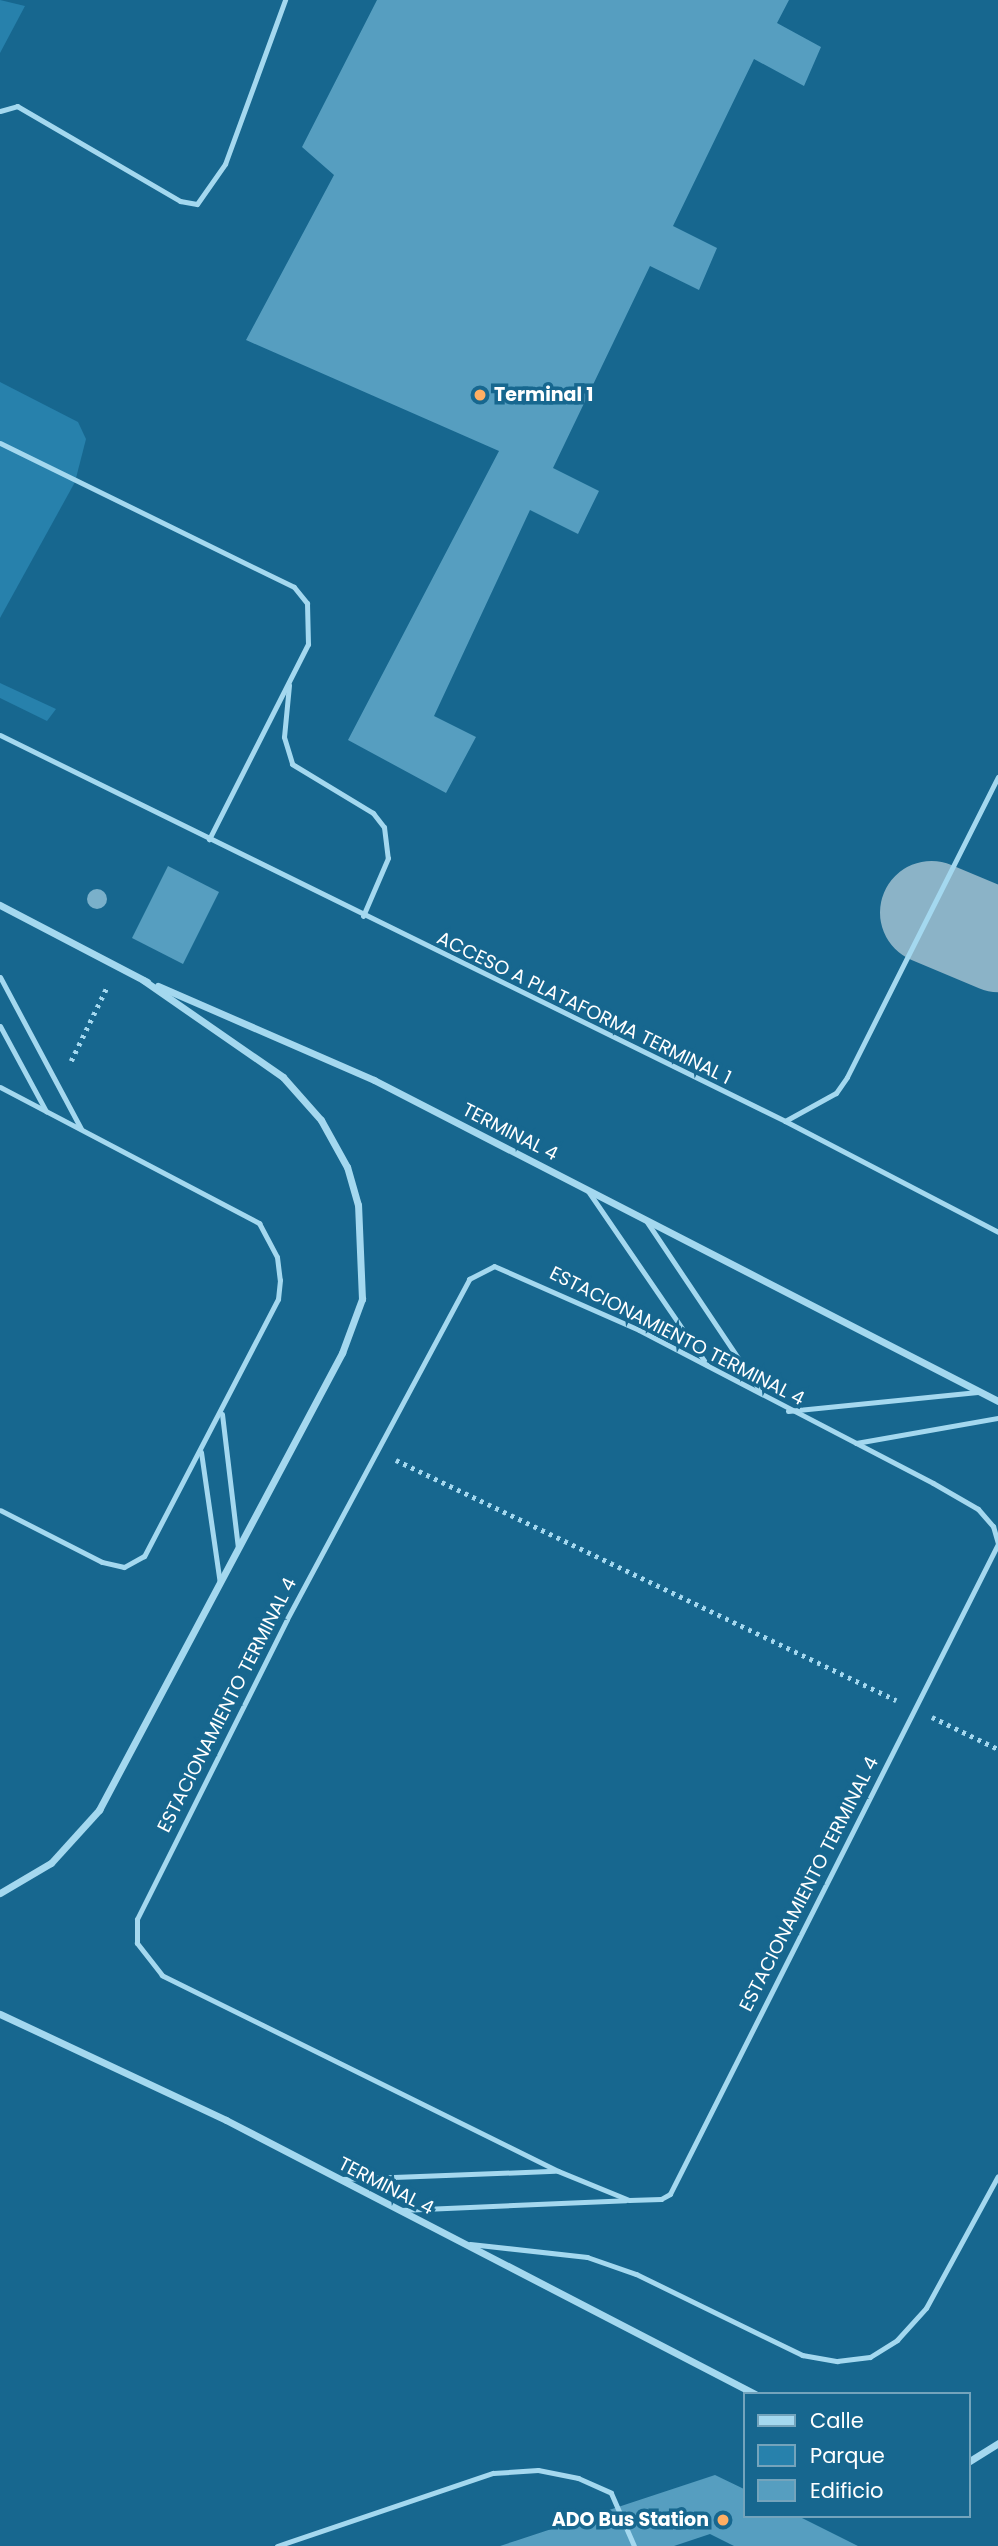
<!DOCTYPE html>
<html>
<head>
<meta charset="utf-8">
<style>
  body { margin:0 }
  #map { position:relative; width:998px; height:2546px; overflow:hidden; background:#17678f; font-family:Poppins,sans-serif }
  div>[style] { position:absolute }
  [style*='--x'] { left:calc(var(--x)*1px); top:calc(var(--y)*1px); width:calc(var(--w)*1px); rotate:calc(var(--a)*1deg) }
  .green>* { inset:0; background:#2781ac }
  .taxiway>* { height:103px; margin:-51.5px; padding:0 51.5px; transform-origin:51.5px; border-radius:51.5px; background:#8bb3c7 }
  .building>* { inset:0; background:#569ec0 }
  .path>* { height:4.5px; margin-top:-2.25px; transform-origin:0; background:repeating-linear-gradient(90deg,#a4d8ef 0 3.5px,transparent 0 8.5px) }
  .lane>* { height:5px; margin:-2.5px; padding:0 2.5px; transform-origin:2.5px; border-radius:2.5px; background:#a4d8ef }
  .street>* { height:7px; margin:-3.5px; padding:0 3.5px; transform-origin:3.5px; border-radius:3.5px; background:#a4d8ef }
  .trees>* { width:20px; height:20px; margin:-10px; border-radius:50%; background:#7ab0ca }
  .dots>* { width:19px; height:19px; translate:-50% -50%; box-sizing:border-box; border:4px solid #17678f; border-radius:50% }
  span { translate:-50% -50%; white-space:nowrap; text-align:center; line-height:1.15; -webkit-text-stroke:7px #17678f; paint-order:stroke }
  .poi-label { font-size:19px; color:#fff; font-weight:700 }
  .left { translate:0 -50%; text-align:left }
  .right { translate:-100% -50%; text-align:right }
  .street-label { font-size:19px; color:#fff }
  .legend { position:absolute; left:743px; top:2392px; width:228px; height:126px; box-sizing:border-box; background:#17678f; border:2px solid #74a4bc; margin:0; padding:9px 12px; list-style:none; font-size:21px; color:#fff }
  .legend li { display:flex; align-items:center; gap:14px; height:35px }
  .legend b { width:35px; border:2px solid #74a4bc }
</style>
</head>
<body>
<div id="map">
  <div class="green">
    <div style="clip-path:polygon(0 0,25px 6px,0 53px)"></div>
    <div style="clip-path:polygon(0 382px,78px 422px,86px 439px,75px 482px,0 618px)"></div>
    <div style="clip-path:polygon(0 683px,56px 709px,47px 721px,0 698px)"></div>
  </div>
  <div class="taxiway">
    <div style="--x:931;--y:912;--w:73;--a:22.7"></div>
  </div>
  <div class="building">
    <div style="clip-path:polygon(377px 0,789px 0,777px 23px,821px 47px,804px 86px,754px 59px,673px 226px,717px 248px,699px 290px,650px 266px,553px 468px,599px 491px,578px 534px,530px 510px,434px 716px,476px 737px,446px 793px,348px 740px,499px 451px,246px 340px,334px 175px,302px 147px)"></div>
    <div style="clip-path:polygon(168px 866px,219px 892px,183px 964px,132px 938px)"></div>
    <div style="clip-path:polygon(715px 2475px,744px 2489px,744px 2516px,798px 2516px,858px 2546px,734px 2546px,710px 2534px,674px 2546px,500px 2546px)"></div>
  </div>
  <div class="path">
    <div style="--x:71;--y:1061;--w:82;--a:-64.1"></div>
    <div style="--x:396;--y:1460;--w:555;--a:25.64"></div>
    <div style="--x:932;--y:1717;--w:73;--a:25.9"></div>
  </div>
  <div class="lane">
    <div style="--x:0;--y:111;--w:18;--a:-16"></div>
    <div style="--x:17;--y:106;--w:189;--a:30.2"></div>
    <div style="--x:180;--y:201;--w:17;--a:10"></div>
    <div style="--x:197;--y:204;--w:49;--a:-55"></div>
    <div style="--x:225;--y:164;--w:175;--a:-69.9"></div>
    <div style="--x:0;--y:443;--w:327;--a:26.1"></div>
    <div style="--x:294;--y:587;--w:21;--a:51"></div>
    <div style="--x:307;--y:603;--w:41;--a:88.6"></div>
    <div style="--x:308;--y:644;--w:219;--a:116.9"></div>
    <div style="--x:289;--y:685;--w:52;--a:95.5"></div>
    <div style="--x:284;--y:737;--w:28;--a:73"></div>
    <div style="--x:292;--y:764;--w:95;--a:31.2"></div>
    <div style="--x:373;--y:813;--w:18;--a:52"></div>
    <div style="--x:384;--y:827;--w:31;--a:83"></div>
    <div style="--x:388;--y:858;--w:63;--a:113.3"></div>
    <div style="--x:0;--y:735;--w:875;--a:26.18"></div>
    <div style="--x:785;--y:1121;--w:58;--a:-28.8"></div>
    <div style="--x:836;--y:1093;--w:19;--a:-55"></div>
    <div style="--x:847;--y:1077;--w:336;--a:-63.3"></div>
    <div style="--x:0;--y:977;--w:172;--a:61.9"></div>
    <div style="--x:0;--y:1026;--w:97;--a:61.6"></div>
    <div style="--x:0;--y:1087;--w:293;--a:27.7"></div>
    <div style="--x:259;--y:1223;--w:38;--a:62"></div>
    <div style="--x:277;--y:1257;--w:23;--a:83"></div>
    <div style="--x:280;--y:1280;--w:19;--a:96"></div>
    <div style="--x:278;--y:1299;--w:290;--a:117.5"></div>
    <div style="--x:144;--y:1556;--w:23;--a:151"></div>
    <div style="--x:124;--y:1567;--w:23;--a:-167"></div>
    <div style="--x:102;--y:1562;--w:114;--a:-153"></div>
    <div style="--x:785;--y:1121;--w:240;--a:27.5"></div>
    <div style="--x:588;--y:1191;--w:211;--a:55.6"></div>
    <div style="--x:647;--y:1222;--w:203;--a:56.2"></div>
    <div style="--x:494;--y:1266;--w:158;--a:23.8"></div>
    <div style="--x:639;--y:1330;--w:331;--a:27.5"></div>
    <div style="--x:933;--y:1483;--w:52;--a:30"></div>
    <div style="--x:978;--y:1509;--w:23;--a:49"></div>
    <div style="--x:993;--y:1526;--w:19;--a:74"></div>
    <div style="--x:998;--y:1544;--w:728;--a:116.78"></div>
    <div style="--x:670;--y:2194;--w:10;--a:151"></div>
    <div style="--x:661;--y:2199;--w:32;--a:178"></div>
    <div style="--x:629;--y:2200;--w:77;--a:-157.8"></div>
    <div style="--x:558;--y:2171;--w:442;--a:-153.7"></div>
    <div style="--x:162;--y:1975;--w:41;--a:-128"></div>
    <div style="--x:137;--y:1943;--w:24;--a:-90"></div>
    <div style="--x:137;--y:1919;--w:335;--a:-63.4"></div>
    <div style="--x:287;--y:1619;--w:386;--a:-61.8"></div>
    <div style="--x:469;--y:1279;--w:28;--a:-27"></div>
    <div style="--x:788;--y:1411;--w:193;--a:-5.7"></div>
    <div style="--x:222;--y:1414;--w:136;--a:83.2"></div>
    <div style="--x:856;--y:1443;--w:144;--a:-10"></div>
    <div style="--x:201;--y:1452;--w:133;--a:81.8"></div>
    <div style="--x:342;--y:2179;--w:213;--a:-2.2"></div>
    <div style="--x:401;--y:2210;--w:225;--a:-2.5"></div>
    <div style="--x:470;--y:2244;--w:118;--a:6.3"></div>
    <div style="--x:587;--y:2257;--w:52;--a:19.1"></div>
    <div style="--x:636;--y:2274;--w:185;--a:26"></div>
    <div style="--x:802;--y:2355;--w:36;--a:10"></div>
    <div style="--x:837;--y:2361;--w:33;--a:-7"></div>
    <div style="--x:870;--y:2357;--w:32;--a:-32"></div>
    <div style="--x:897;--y:2340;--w:43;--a:-47.8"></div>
    <div style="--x:926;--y:2308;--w:150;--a:-61.4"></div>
    <div style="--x:277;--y:2546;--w:228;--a:-18.7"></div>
    <div style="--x:493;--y:2473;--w:45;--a:-3.8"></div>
    <div style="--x:538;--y:2470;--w:41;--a:11.3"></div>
    <div style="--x:578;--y:2478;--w:36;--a:24"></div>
    <div style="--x:611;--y:2493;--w:58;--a:66.5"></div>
  </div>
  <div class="street">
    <div style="--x:0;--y:905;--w:166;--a:27.6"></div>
    <div style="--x:158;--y:986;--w:236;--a:23.5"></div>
    <div style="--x:374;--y:1080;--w:702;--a:27.22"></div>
    <div style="--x:0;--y:1893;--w:59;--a:-30.5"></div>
    <div style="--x:51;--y:1863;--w:72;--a:-47.8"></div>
    <div style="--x:99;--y:1810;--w:518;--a:-62"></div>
    <div style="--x:342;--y:1353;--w:58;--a:-69.7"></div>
    <div style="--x:362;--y:1299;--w:94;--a:-92.4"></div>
    <div style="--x:358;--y:1205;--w:40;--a:-106"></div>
    <div style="--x:347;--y:1167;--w:54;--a:-119"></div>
    <div style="--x:321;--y:1120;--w:57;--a:-131.5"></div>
    <div style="--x:283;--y:1077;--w:170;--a:-145.3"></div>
    <div style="--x:0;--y:2014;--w:250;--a:25.1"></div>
    <div style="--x:226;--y:2120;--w:596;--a:27.38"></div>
    <div style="--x:968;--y:2462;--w:36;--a:-32"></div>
  </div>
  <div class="trees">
    <div style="left:97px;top:899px"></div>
  </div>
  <div class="dots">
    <div style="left:480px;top:395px;background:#ffae63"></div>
    <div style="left:723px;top:2520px;background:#ffae63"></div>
  </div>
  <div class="poi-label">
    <span class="left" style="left:494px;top:395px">Terminal 1</span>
    <span class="right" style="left:709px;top:2520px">ADO Bus Station</span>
  </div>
  <div class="street-label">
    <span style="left:584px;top:1008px;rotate:26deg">ACCESO A PLATAFORMA TERMINAL 1</span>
    <span style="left:510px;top:1132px;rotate:27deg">TERMINAL 4</span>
    <span style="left:677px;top:1336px;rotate:27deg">ESTACIONAMIENTO TERMINAL 4</span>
    <span style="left:227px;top:1705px;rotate:-63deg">ESTACIONAMIENTO TERMINAL 4</span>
    <span style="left:809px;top:1884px;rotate:-63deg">ESTACIONAMIENTO TERMINAL 4</span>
    <span style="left:386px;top:2186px;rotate:27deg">TERMINAL 4</span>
  </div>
  <ul class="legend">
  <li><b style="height:9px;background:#a4d8ef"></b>Calle</li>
  <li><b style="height:19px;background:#2781ac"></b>Parque</li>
  <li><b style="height:19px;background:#569ec0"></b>Edificio</li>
  </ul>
</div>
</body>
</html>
